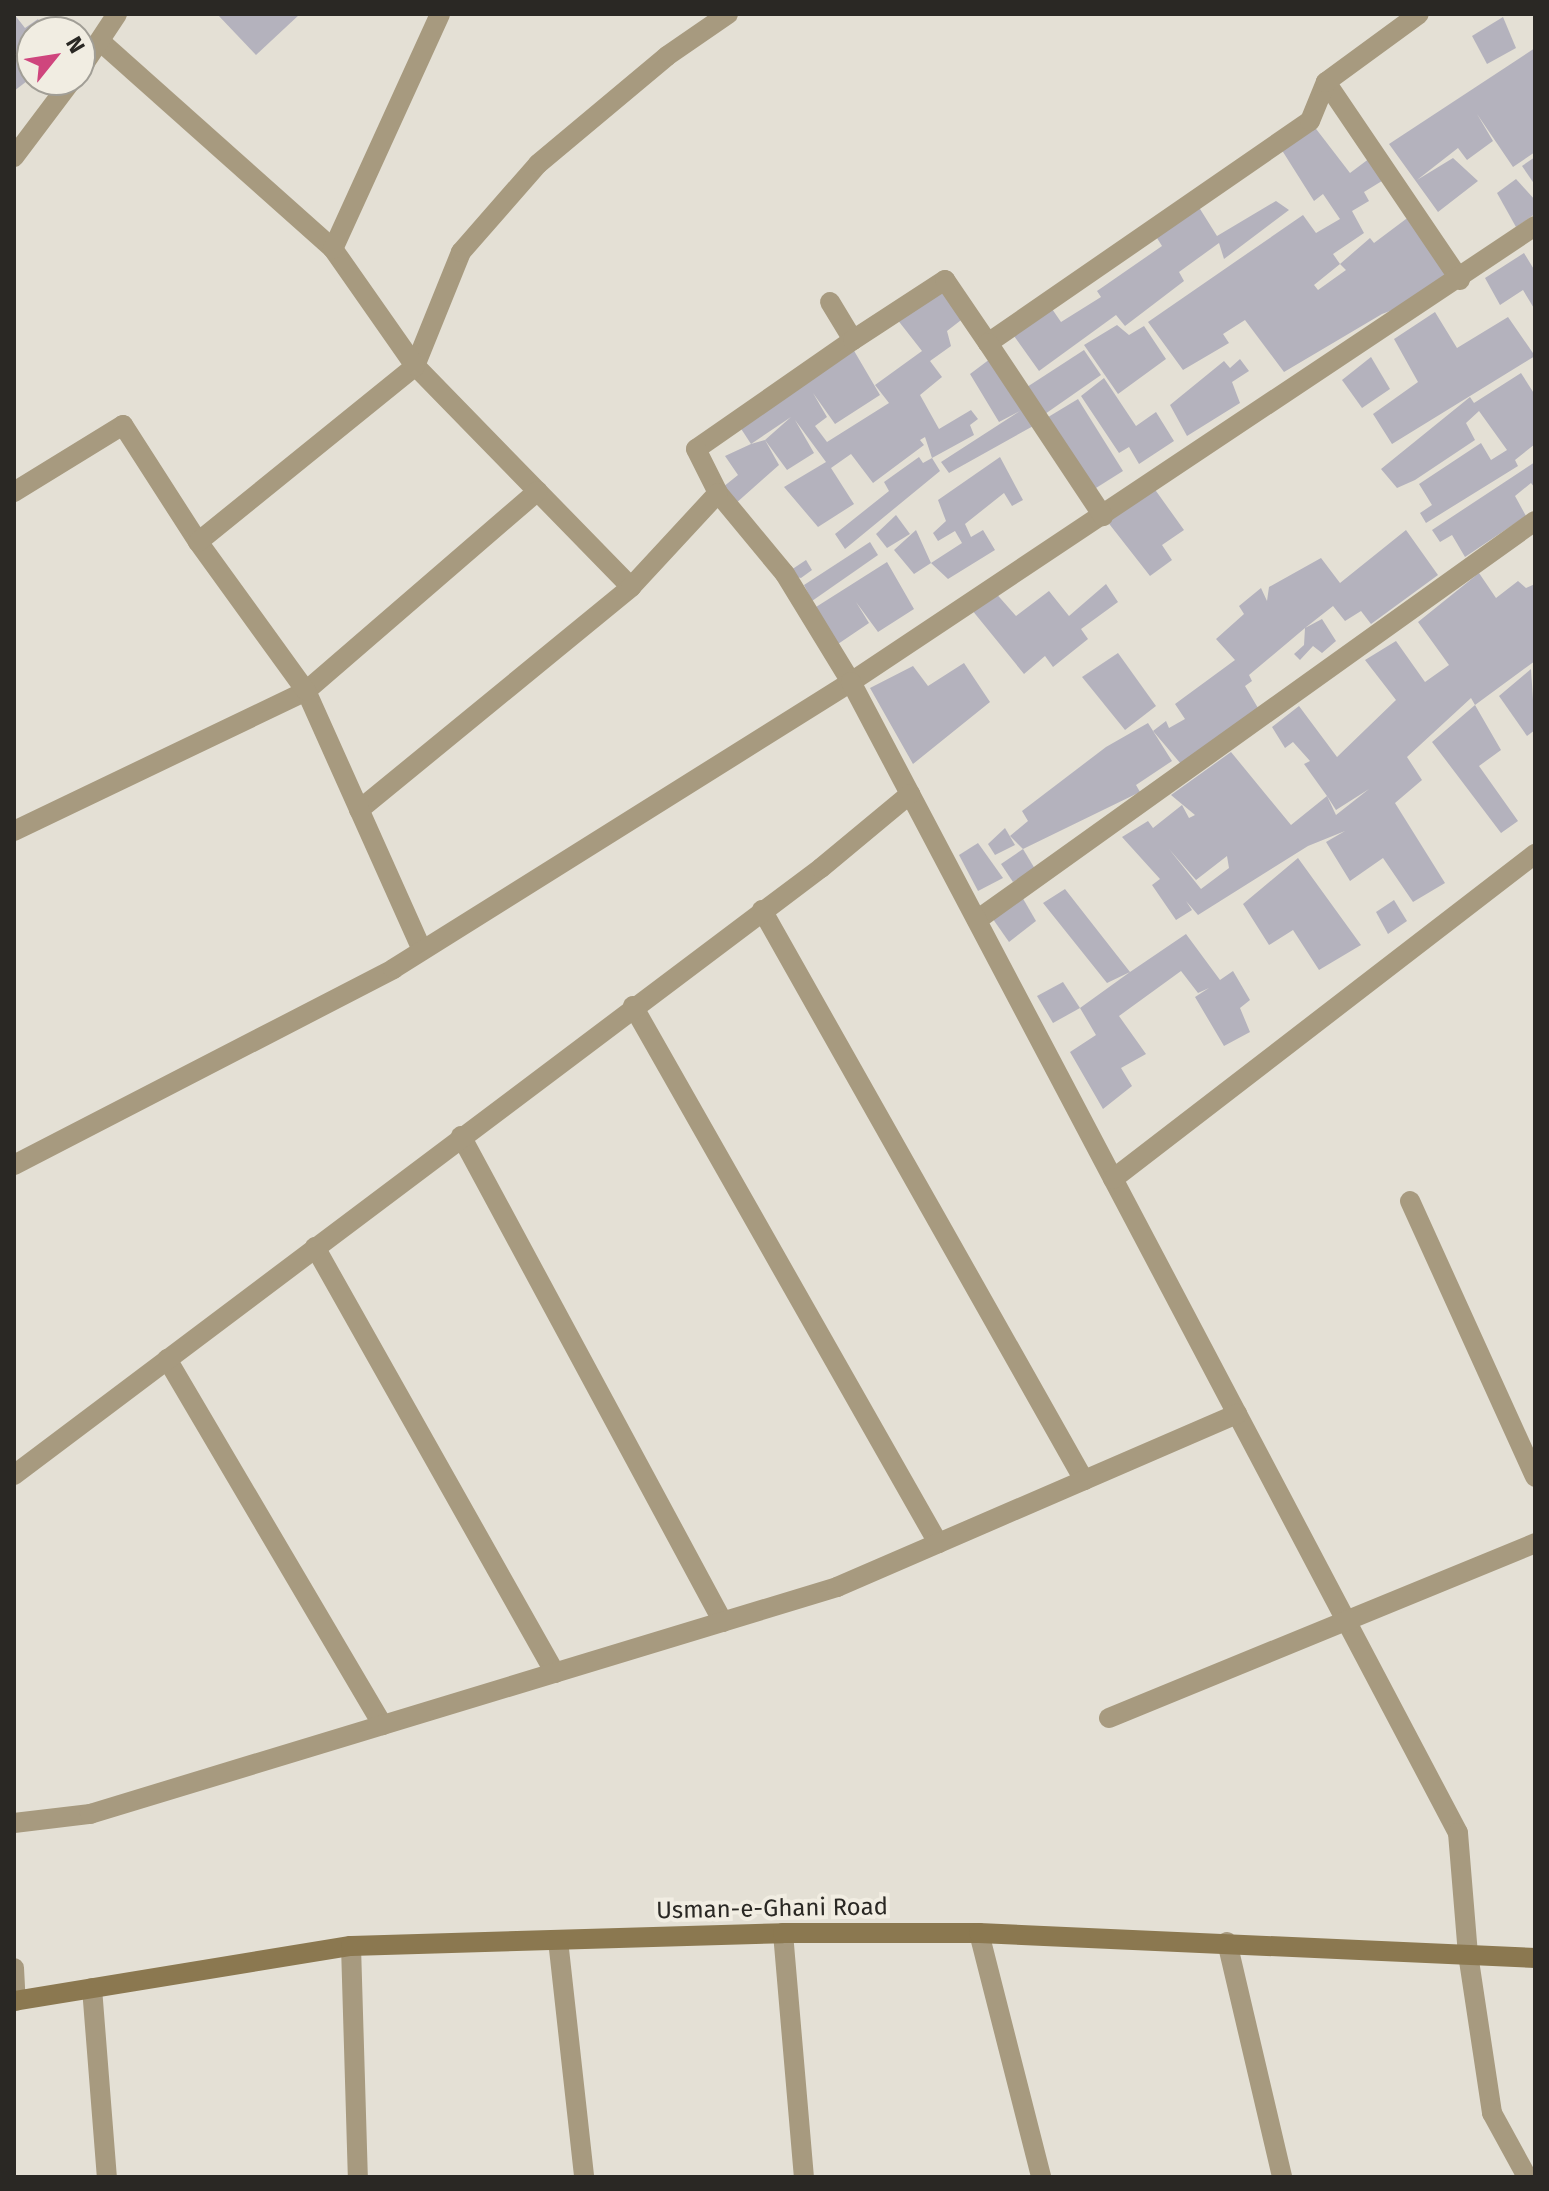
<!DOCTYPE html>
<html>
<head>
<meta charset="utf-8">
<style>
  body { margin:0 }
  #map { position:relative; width:1549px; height:2191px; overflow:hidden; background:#e4e0d5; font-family:"Fira Sans",sans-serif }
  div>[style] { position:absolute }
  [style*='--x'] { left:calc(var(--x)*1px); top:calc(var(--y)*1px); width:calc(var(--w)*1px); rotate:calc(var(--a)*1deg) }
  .building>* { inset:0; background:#b4b2bd }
  .street>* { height:20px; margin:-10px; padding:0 10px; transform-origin:10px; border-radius:10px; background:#a79a7f }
  .secondary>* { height:20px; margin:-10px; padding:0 10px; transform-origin:10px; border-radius:10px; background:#8b7850 }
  span { translate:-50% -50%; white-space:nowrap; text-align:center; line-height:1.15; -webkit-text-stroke:8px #f1ede2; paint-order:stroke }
  .street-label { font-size:24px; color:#2a2824 }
  .frame { position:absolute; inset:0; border:16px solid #2a2824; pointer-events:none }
  .north { position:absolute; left:16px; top:16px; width:80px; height:80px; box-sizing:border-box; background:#f1ede2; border:2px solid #a19e96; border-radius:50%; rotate:60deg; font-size:22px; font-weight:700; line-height:32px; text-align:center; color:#2a2824 }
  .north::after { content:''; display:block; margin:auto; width:28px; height:36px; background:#cf457d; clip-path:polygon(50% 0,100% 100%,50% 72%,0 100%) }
</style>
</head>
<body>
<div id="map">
  <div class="building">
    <div style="clip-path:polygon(14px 14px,25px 28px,38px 19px,48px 32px,32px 32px,32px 75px,14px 54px)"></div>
    <div style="clip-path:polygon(217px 14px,300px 14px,256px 55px)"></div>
    <div style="clip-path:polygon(1503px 17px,1516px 48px,1487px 64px,1472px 36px)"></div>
    <div style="clip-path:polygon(1535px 48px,1535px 152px,1513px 167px,1477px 114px,1493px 141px,1467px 160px,1458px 148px,1417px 180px,1453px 158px,1478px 181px,1438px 212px,1389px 144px)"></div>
    <div style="clip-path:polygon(14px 56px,31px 78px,14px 91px)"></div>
    <div style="clip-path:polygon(1310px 121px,1350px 173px,1370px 158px,1390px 176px,1364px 192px,1369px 201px,1352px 211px,1364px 233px,1333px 254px,1340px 264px,1314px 285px,1318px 290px,1346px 270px,1340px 264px,1370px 238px,1374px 243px,1414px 213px,1456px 274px,1421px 299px,1382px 314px,1284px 372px,1245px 320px,1223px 334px,1229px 343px,1183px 370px,1148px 322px,1303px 215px,1316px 233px,1340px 219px,1323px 194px,1314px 201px,1278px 144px)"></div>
    <div style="clip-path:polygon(1535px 157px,1535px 185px,1522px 166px)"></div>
    <div style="clip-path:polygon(1516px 179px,1535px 200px,1535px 214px,1516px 227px,1497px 193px)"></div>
    <div style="clip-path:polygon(1195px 201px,1217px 236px,1276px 201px,1289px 210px,1224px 259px,1219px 243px,1179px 272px,1184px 281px,1125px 326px,1116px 315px,1039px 371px,1009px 329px,1048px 303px,1061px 322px,1101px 297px,1097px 291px,1162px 246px,1152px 230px)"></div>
    <div style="clip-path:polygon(1524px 253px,1535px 271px,1535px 310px,1523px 290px,1500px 305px,1485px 278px)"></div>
    <div style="clip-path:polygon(945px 288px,965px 317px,947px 331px,951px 346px,930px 361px,942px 377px,920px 395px,939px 429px,971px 410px,978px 419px,970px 425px,974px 435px,932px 458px,925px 437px,920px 440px,924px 445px,873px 483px,851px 454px,831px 468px,854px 504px,818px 527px,784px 487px,826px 462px,795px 420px,814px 453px,787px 470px,765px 440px,791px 417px,751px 444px,765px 440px,779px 465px,735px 504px,723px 487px,738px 475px,725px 456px,751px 444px,736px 421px,853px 349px,880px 395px,835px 424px,813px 393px,827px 417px,815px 426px,827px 442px,889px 403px,875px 385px,922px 351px,893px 314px)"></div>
    <div style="clip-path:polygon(1435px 312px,1457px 348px,1508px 317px,1535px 356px,1392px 444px,1373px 414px,1418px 382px,1394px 339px)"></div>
    <div style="clip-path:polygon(1117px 325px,1129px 335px,1144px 326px,1166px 359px,1118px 394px,1084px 345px)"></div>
    <div style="clip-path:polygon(1084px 350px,1101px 375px,1045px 414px,1027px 387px)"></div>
    <div style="clip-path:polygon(1371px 357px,1390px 389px,1362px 408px,1342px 380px)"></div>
    <div style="clip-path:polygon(990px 359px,1035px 425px,949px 473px,941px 462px,1020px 411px,999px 422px,970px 374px)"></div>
    <div style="clip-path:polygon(1240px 359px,1249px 371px,1232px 382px,1240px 403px,1187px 436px,1170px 405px,1224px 361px,1230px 368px)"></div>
    <div style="clip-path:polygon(1521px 373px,1535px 395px,1535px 444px,1515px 460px,1518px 466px,1426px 523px,1420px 513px,1432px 505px,1419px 484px,1481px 443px,1491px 460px,1507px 450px,1479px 411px,1466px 423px,1475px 440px,1415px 480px,1397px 488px,1381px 469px,1470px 397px,1474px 403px)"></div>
    <div style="clip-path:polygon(1104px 378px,1136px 426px,1156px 412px,1174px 441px,1139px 464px,1129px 447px,1119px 453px,1081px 396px)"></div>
    <div style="clip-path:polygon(1078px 399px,1123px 471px,1088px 493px,1040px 422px)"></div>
    <div style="clip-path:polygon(919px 457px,923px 463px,932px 458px,940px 471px,845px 549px,835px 534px,889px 491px,884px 482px)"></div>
    <div style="clip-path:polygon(1000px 457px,1023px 500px,1012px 506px,1004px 493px,965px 524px,971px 537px,983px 530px,995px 550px,948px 579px,931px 563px,914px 574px,894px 550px,916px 530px,931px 563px,962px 543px,955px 531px,938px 541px,933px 533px,946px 521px,938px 500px)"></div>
    <div style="clip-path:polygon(1535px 462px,1535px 488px,1531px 483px,1515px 496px,1526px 516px,1465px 557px,1452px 535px,1440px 542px,1432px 530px)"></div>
    <div style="clip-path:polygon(1151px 484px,1184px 530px,1162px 545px,1172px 560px,1150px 576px,1103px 516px)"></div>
    <div style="clip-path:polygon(896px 515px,910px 534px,887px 548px,876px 534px)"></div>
    <div style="clip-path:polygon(1406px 530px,1438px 575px,1371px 624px,1361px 611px,1345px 621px,1333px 606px,1305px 628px,1322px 619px,1336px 641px,1322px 653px,1313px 646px,1300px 660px,1294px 654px,1304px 645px,1305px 628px,1249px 675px,1252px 681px,1245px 686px,1258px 708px,1181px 764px,1153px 731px,1166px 721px,1169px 728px,1185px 719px,1175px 704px,1235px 660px,1216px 639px,1244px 614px,1239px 606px,1261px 588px,1267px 601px,1269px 587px,1321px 558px,1340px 583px)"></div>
    <div style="clip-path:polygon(870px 542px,878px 555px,812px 601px,804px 585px)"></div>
    <div style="clip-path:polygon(806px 560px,812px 570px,801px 578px,785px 574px)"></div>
    <div style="clip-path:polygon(887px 562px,914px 609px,878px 632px,856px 602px,869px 623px,838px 644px,816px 607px)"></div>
    <div style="clip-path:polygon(evenodd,1479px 573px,1496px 598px,1518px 581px,1526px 588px,1535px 584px,1535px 661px,1475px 705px,1471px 698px,1407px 757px,1422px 780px,1395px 803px,1445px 883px,1413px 902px,1383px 858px,1350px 881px,1326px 842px,1345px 831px,1308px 846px,1198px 915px,1186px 901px,1192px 910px,1176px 920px,1152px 885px,1160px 879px,1122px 837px,1148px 821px,1153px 828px,1182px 805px,1189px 818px,1195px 815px,1171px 795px,1231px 752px,1291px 825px,1327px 796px,1336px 815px,1369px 789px,1336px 810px,1327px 796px,1304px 764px,1310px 761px,1293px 742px,1285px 748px,1272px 727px,1299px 706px,1337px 757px,1396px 700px,1365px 660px,1396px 641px,1425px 682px,1449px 665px,1418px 622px,1479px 573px,1169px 849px,1196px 880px,1227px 856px,1229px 868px,1201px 889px,1169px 849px)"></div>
    <div style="clip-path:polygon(986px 582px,1016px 616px,1049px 591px,1069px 616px,1106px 584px,1118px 602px,1081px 629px,1088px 639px,1053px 667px,1045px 656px,1024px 674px,963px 599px)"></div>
    <div style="clip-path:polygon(1118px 653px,1156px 706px,1125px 730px,1082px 677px)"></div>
    <div style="clip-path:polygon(964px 663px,990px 702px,913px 764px,870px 688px,913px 666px,928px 686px)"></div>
    <div style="clip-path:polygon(1531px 669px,1535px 730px,1527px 736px,1499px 696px)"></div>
    <div style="clip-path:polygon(1475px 705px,1501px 750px,1479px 766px,1518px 821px,1501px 833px,1432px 742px)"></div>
    <div style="clip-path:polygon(1148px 723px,1172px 761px,1136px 785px,1140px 792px,1023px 849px,1010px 836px,1028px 821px,1022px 811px,1106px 747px)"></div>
    <div style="clip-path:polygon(1005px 828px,1015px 845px,995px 855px,988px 844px)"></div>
    <div style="clip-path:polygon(978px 843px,1003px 878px,978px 891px,959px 855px)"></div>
    <div style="clip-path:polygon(1023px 849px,1035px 869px,1013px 882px,1001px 864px)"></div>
    <div style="clip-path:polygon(1298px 858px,1361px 945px,1319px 970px,1293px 930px,1269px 945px,1243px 904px)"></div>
    <div style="clip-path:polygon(1065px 889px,1130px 972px,1186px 934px,1220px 980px,1233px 971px,1250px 1000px,1240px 1008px,1250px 1032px,1224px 1046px,1195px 997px,1209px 988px,1198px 993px,1181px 971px,1119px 1016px,1146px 1054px,1121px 1068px,1132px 1086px,1103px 1109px,1070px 1052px,1096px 1035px,1080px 1008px,1130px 972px,1107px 983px,1043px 903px)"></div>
    <div style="clip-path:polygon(1018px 890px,1036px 921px,1009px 942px,988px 912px)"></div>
    <div style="clip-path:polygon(1394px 900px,1407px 921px,1388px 934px,1376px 912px)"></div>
    <div style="clip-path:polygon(1063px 982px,1080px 1008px,1053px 1023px,1037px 996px)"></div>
  </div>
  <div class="street">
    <div style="--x:101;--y:42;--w:311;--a:41.7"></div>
    <div style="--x:80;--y:70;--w:67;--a:-56.5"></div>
    <div style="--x:1326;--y:82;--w:239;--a:55.9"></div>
    <div style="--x:14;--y:157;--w:96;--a:-53"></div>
    <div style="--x:830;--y:302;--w:44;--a:58.8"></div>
    <div style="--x:853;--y:340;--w:191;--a:145.2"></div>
    <div style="--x:696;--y:449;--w:49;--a:63.4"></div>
    <div style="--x:718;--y:493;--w:105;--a:50.4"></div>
    <div style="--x:785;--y:574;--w:127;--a:58.6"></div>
    <div style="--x:851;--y:682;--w:822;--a:-33.69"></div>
    <div style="--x:853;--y:340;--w:110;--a:-33.1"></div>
    <div style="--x:945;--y:280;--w:76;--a:55.7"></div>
    <div style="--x:988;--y:343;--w:391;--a:-34.6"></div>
    <div style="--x:1310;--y:121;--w:42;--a:-67.7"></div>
    <div style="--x:1326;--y:82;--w:115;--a:-36.2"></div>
    <div style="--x:988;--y:343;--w:208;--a:56.4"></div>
    <div style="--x:14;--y:492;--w:128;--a:-31.6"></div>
    <div style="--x:123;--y:425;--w:139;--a:57.3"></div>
    <div style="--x:631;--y:587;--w:309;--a:-134.3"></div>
    <div style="--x:415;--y:366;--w:123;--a:-68"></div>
    <div style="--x:461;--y:252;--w:117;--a:-48.8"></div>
    <div style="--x:538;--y:164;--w:168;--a:-39.9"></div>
    <div style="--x:667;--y:56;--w:74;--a:-34.5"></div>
    <div style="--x:359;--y:810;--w:352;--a:-39.3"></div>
    <div style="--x:631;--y:587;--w:128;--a:-47.2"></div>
    <div style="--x:14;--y:831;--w:324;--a:-25.6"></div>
    <div style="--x:306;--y:691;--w:306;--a:-40.8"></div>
    <div style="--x:762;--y:910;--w:655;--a:60.54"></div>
    <div style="--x:977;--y:920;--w:686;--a:-35.57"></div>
    <div style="--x:422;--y:950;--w:284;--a:-114.1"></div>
    <div style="--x:306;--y:691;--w:184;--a:-125.9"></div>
    <div style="--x:198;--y:542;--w:279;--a:-39"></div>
    <div style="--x:415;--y:366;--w:143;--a:-125"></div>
    <div style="--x:333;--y:249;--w:258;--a:-65.5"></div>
    <div style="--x:633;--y:1006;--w:618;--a:60.4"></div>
    <div style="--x:461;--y:1136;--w:552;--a:61.67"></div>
    <div style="--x:14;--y:1165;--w:427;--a:-27.3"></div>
    <div style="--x:393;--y:969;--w:540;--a:-32.07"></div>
    <div style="--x:851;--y:682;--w:1301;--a:62.19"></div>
    <div style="--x:1458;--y:1833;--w:121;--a:85.3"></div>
    <div style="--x:1468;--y:1954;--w:161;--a:81.4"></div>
    <div style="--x:1492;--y:2113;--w:73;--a:61.3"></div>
    <div style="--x:1113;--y:1179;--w:533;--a:-37.6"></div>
    <div style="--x:1410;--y:1201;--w:303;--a:65.6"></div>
    <div style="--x:315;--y:1247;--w:489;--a:60.6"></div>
    <div style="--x:167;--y:1359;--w:425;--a:59.5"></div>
    <div style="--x:14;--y:1475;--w:1010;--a:-36.95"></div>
    <div style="--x:821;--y:868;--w:116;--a:-39.7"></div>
    <div style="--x:1109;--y:1718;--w:461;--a:-22.3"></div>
    <div style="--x:14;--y:1823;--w:77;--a:-6.8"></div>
    <div style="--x:90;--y:1814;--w:781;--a:-16.9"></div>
    <div style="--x:837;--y:1587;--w:436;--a:-23.4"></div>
    <div style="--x:783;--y:1933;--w:245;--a:85.1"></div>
    <div style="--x:979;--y:1933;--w:252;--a:75.7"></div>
    <div style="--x:558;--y:1940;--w:238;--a:83.7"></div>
    <div style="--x:1227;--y:1942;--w:241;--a:76.8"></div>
    <div style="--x:351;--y:1946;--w:231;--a:88.3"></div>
    <div style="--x:14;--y:1968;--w:33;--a:87"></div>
    <div style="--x:92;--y:1988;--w:190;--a:85.5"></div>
  </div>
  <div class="secondary">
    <div style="--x:14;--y:2001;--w:341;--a:-9.3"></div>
    <div style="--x:351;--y:1946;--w:432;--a:-1.7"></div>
    <div style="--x:783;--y:1933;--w:196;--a:0"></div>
    <div style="--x:979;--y:1933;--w:557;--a:2.57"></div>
  </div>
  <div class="street-label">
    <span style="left:772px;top:1909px;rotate:-1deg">Usman-e-Ghani Road</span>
  </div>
  <div class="frame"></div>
  <div class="north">N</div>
</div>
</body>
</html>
